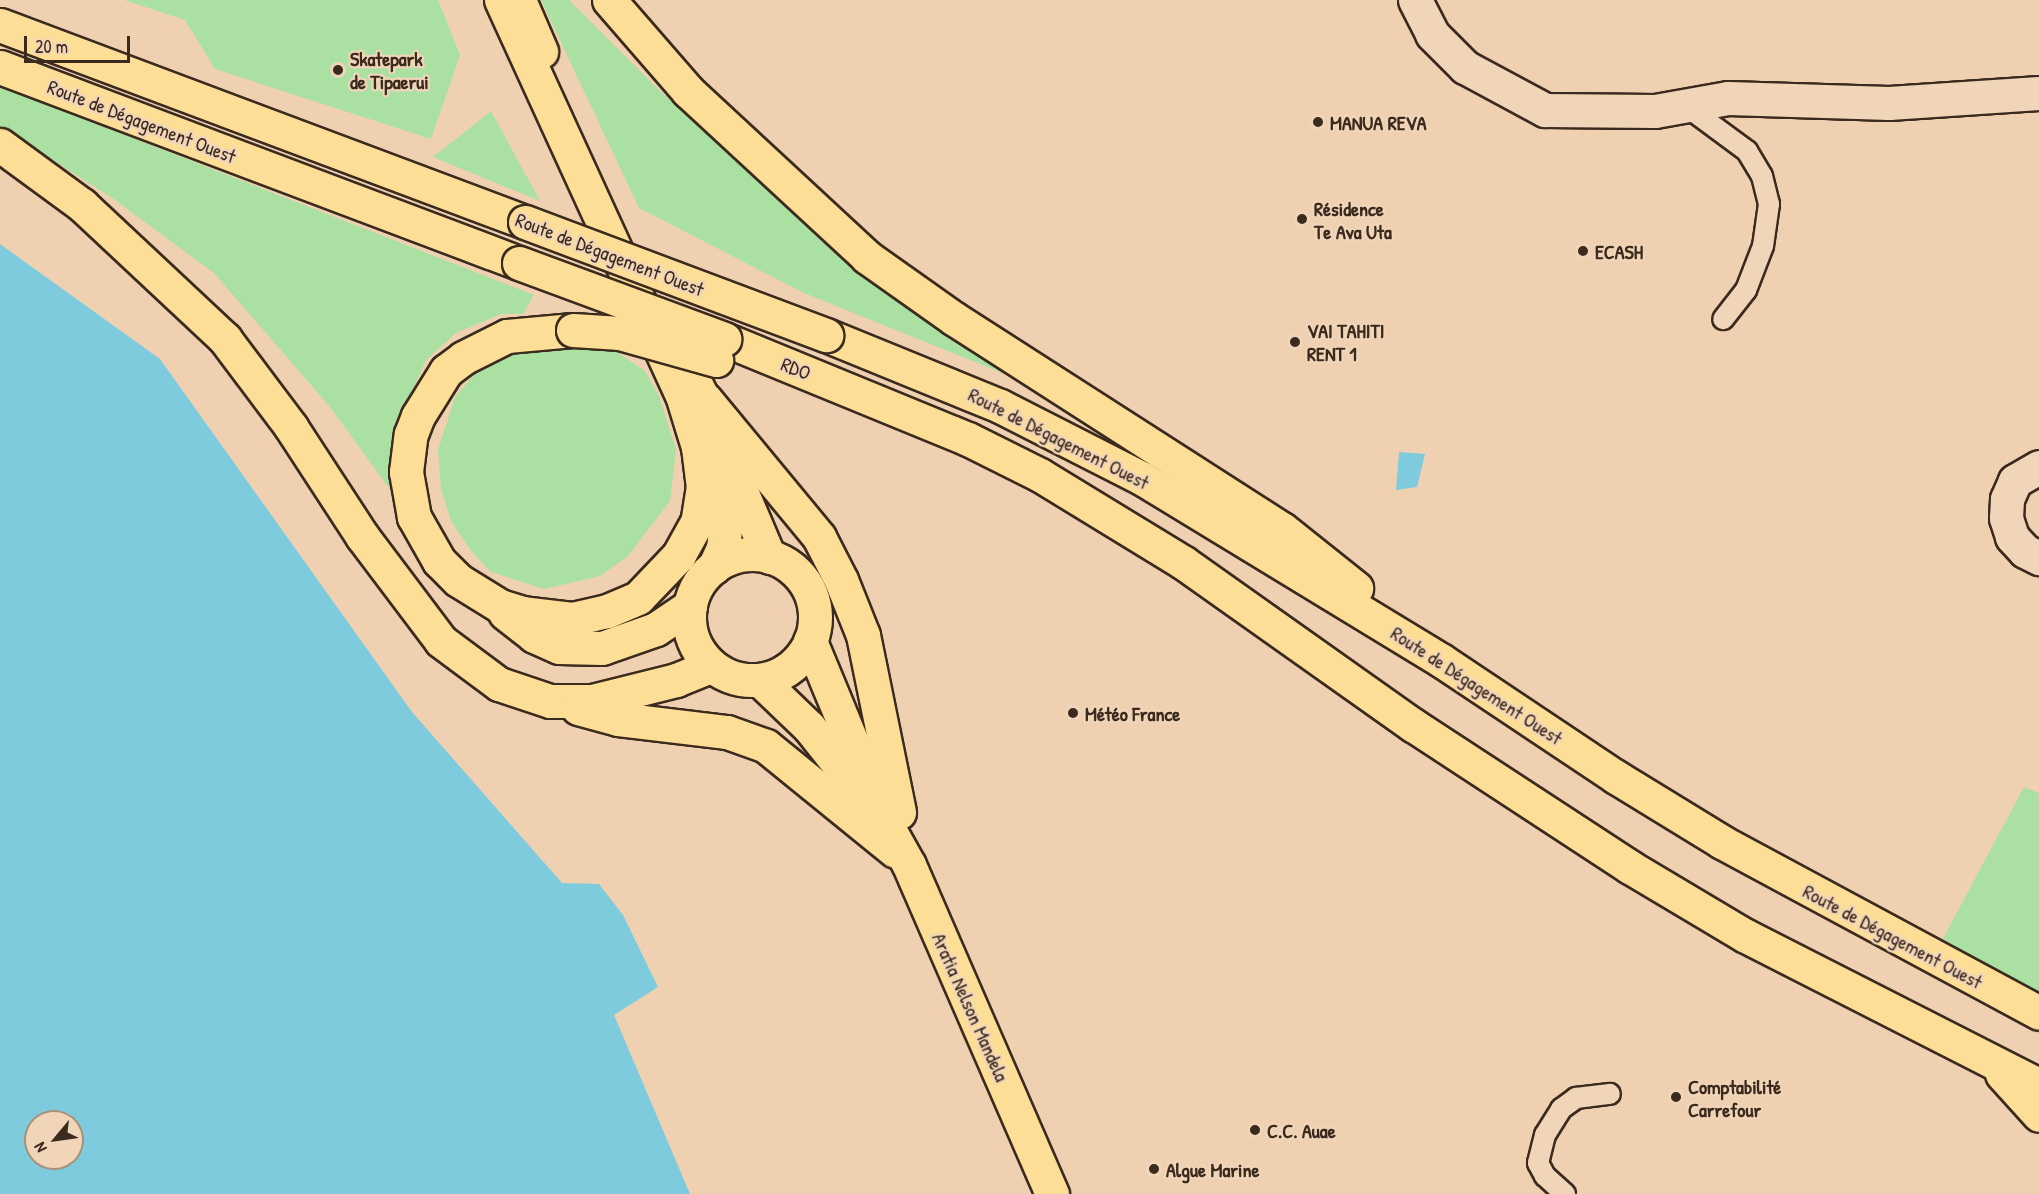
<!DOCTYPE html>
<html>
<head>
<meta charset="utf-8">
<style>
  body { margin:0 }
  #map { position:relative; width:2039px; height:1194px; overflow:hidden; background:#efd1b1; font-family:"Patrick Hand",sans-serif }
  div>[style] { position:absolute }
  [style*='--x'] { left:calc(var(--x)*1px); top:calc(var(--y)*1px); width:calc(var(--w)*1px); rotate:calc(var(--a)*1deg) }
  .green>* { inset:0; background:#abe0a3 }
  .water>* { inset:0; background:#7ecbdd }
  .roads { filter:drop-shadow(2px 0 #3b2a1e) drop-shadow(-2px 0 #3b2a1e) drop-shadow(0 2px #3b2a1e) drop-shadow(0 -2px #3b2a1e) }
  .service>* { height:20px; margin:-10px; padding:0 10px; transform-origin:10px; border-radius:10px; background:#f1d5b8 }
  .minor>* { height:33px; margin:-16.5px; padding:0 16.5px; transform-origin:16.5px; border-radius:16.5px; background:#f1d5b8 }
  .primary>* { height:33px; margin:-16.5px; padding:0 16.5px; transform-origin:16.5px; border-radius:16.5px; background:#fdde96 }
  .primary>.ring { margin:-16.5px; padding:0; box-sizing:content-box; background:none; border:33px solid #fdde96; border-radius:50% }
  .trunk>* { height:33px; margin:-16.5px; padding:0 16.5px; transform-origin:16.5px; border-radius:16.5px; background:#fdde96 }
  .bridges { filter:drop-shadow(2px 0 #3b2a1e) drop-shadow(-2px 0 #3b2a1e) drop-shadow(0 2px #3b2a1e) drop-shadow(0 -2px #3b2a1e) }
  .trunk-bridge>* { height:33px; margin:-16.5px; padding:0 16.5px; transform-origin:16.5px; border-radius:16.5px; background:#fdde96 }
  .dots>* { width:16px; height:16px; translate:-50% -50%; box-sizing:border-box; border:3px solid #f1d5b8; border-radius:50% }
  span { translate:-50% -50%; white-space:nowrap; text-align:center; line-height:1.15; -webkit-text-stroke:4.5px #f1d5b8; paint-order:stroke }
  .poi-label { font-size:20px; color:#3b2a1e; font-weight:700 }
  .left { translate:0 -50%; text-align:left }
  .street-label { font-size:20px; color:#3b2a1e }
  .north { position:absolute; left:24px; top:1110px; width:60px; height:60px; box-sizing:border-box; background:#f1d5b8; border:2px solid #a8917a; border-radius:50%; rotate:241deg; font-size:16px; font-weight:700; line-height:24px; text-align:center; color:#3b2a1e }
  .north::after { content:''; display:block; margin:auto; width:21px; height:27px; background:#3b2a1e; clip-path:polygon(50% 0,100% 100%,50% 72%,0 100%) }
  .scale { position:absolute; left:24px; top:36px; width:106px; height:27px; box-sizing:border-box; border:3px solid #3b2a1e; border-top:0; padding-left:8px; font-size:18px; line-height:21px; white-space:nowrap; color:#3b2a1e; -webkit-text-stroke:4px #f1d5b8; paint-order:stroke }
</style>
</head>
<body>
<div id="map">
  <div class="green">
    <div style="clip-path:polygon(124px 0,438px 0,460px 55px,431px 139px,215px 69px,185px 20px)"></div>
    <div style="clip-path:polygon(541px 0,569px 0,661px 92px,721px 142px,773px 194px,1030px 384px,804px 293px,639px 208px)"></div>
    <div style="clip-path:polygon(0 86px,534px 295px,523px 314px,501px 314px,456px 333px,426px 360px,405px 407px,402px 506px,330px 407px,214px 273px,112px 198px,0 126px)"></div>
    <div style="clip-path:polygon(491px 111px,540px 201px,433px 157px)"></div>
    <div style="clip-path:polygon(577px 348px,617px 352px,645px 371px,659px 396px,676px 450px,670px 501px,628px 556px,600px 576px,544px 589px,491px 572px,471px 551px,451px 521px,441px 489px,438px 450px,455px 397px,479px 369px,521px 349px)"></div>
    <div style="clip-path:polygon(2024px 787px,2039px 793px,2039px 994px,1939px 946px)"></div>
  </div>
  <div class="water">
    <div style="clip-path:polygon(evenodd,0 244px,160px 359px,412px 712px,562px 883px,599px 884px,623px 915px,658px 987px,614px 1015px,690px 1194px,0 1194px,0 244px,36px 1122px,72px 1122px,72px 1158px,36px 1158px,36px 1122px)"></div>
    <div style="clip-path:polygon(1399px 452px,1425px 454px,1417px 487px,1396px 490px)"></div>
  </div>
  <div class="roads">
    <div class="service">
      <div style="--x:1686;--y:106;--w:76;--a:36.4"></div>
      <div style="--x:1747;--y:151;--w:29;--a:59"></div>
      <div style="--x:1762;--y:176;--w:29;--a:76"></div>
      <div style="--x:1769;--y:204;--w:42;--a:98.1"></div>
      <div style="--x:1763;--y:246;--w:47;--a:111.1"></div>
      <div style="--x:1746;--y:290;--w:37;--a:128"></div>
      <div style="--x:1565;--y:1194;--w:27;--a:-138"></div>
      <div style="--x:1545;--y:1176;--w:15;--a:-118"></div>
      <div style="--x:1538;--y:1163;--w:29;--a:-76"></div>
      <div style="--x:1545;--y:1135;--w:31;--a:-58"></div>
      <div style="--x:1561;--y:1109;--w:19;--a:-36"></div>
      <div style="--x:1576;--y:1098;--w:34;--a:-7"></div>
    </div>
    <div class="minor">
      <div style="--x:1415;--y:0;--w:38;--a:63"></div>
      <div style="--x:1432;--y:34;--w:47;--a:45"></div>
      <div style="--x:1465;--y:67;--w:91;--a:28.3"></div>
      <div style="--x:1545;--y:110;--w:110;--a:0.5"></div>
      <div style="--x:1655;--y:111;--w:74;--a:-10.1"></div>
      <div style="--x:1728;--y:98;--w:161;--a:1.8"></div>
      <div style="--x:1889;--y:103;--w:150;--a:-3.8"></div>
      <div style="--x:2039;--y:467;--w:28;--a:150"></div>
      <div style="--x:2015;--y:481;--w:20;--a:114"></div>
      <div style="--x:2007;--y:499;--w:19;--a:93"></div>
      <div style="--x:2006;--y:518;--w:20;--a:72"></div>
      <div style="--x:2012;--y:537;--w:19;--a:47"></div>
      <div style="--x:2025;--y:551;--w:16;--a:27"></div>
    </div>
    <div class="primary">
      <div style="--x:519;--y:0;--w:56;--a:66.7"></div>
      <div style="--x:0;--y:145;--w:102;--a:36.2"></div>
      <div style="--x:82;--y:205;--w:196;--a:43.1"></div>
      <div style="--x:225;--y:339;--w:110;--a:53.1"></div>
      <div style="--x:291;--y:427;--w:130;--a:56.9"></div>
      <div style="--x:362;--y:536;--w:131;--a:53"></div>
      <div style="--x:441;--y:641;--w:72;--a:36.6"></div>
      <div style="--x:499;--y:684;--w:54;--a:18.4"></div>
      <div style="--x:550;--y:701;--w:42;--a:0"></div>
      <div style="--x:592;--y:701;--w:87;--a:-14"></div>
      <div style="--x:676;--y:680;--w:38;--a:-22"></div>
      <div style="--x:670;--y:329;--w:71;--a:64.9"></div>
      <div style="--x:700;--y:393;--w:121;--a:77.1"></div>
      <div style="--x:727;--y:511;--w:37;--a:96"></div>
      <div style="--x:723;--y:548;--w:21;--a:115"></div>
      <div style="--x:705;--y:399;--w:179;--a:50.4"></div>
      <div style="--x:819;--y:537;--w:48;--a:62.9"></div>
      <div style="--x:841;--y:580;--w:59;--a:68.2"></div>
      <div style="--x:863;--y:635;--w:181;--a:78.5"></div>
      <div style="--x:733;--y:472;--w:92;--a:67"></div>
      <div class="ring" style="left:689px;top:554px;width:93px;height:93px"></div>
      <div style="--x:810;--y:641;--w:196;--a:67.5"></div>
      <div style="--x:885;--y:822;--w:49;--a:60.8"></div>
      <div style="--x:909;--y:865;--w:359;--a:66.5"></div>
      <div style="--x:760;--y:680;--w:68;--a:43.8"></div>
      <div style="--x:809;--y:727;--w:92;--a:51.6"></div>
      <div style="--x:578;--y:708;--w:41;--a:15.4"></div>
      <div style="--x:618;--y:719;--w:110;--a:6.8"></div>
      <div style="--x:727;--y:732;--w:41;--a:19.7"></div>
      <div style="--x:766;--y:746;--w:166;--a:39.1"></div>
    </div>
    <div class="trunk">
      <div style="--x:501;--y:0;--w:434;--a:65.4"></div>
      <div style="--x:682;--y:395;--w:54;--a:72.9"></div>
      <div style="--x:698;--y:447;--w:39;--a:83"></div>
      <div style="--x:703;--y:486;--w:36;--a:99"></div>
      <div style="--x:697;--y:522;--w:38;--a:119"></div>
      <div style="--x:679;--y:555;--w:59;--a:133.6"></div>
      <div style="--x:638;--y:598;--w:34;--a:157"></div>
      <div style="--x:607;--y:611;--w:36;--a:167"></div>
      <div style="--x:572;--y:619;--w:49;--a:-173"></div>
      <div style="--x:523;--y:613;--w:24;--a:-163"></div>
      <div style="--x:500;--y:606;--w:49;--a:-148.2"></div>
      <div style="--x:458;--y:580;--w:27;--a:-135"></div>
      <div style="--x:439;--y:561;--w:51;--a:-119.6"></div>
      <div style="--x:414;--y:517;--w:46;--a:-100.1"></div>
      <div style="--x:406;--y:472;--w:38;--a:-83"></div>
      <div style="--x:411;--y:434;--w:19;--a:-69"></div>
      <div style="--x:418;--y:416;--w:53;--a:-58.1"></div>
      <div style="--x:446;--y:371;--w:21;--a:-37"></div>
      <div style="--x:463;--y:358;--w:49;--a:-26.6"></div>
      <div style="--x:507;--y:336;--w:66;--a:-5.2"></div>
      <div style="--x:609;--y:0;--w:121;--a:49"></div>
      <div style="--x:688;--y:91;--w:244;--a:42.8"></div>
      <div style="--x:867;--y:257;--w:105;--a:35.3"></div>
      <div style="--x:953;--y:318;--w:391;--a:32.7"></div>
      <div style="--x:1282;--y:529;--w:95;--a:38.6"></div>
      <div style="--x:0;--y:25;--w:561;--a:20.57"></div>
      <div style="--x:0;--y:67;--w:555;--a:20.69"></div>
      <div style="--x:826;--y:335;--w:188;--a:22.2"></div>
      <div style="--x:1000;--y:406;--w:161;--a:27"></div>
      <div style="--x:1143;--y:479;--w:350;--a:31.3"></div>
      <div style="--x:1442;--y:661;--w:209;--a:33.7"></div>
      <div style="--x:1616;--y:777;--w:124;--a:31.5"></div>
      <div style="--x:1722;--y:842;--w:360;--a:28.3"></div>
      <div style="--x:724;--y:339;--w:264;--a:22.3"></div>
      <div style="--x:968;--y:439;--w:80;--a:26.6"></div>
      <div style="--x:1040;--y:475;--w:169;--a:31.4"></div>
      <div style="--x:1184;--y:563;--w:281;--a:35.3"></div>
      <div style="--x:1413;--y:725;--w:259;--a:33.2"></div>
      <div style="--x:1630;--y:867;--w:133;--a:30.8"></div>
      <div style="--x:1744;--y:935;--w:331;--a:27"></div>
      <div style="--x:505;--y:613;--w:37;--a:38"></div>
      <div style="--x:534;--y:636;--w:27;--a:24"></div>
      <div style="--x:559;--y:647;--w:43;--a:1.3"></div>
      <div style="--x:602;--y:648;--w:57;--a:-19.4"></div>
      <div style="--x:656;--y:629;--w:41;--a:-34.1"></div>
      <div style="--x:2002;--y:1074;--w:55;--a:47.9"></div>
    </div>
  </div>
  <div class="bridges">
    <div class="trunk-bridge">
      <div style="--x:525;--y:222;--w:322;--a:20.6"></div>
      <div style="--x:519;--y:263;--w:219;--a:20.3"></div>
      <div style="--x:573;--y:330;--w:47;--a:3.7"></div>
      <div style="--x:620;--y:333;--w:100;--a:15.7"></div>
    </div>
  </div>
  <div class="dots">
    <div style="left:338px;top:70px;background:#3b2a1e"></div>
    <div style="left:1318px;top:122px;background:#3b2a1e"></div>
    <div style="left:1302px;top:219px;background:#3b2a1e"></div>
    <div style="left:1583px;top:251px;background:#3b2a1e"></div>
    <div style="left:1295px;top:342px;background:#3b2a1e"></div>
    <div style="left:1073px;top:713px;background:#3b2a1e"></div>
    <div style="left:1676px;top:1097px;background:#3b2a1e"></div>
    <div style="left:1255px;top:1130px;background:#3b2a1e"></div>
    <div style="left:1154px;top:1169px;background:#3b2a1e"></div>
  </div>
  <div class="poi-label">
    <span class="left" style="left:350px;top:70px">Skatepark<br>de Tipaerui</span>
    <span class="left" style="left:1330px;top:122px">MANUA REVA</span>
    <span class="left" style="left:1314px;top:220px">Résidence<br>Te Ava Uta</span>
    <span class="left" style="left:1595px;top:251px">ECASH</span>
    <span class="left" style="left:1307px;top:342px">VAI TAHITI<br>RENT 1</span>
    <span class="left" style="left:1085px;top:713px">Météo France</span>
    <span class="left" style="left:1688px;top:1098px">Comptabilité<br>Carrefour</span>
    <span class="left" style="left:1267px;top:1130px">C.C. Auae</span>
    <span class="left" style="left:1166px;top:1169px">Algue Marine</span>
  </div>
  <div class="street-label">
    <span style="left:142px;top:121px;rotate:21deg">Route de Dégagement Ouest</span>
    <span style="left:610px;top:254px;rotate:21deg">Route de Dégagement Ouest</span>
    <span style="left:796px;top:368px;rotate:22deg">RDO</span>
    <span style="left:1059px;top:438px;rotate:27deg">Route de Dégagement Ouest</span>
    <span style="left:1477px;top:685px;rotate:33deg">Route de Dégagement Ouest</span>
    <span style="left:1893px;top:936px;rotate:28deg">Route de Dégagement Ouest</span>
    <span style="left:971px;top:1007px;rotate:66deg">Aratia Nelson Mandela</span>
  </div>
  <div class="north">N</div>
  <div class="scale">20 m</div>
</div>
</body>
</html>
